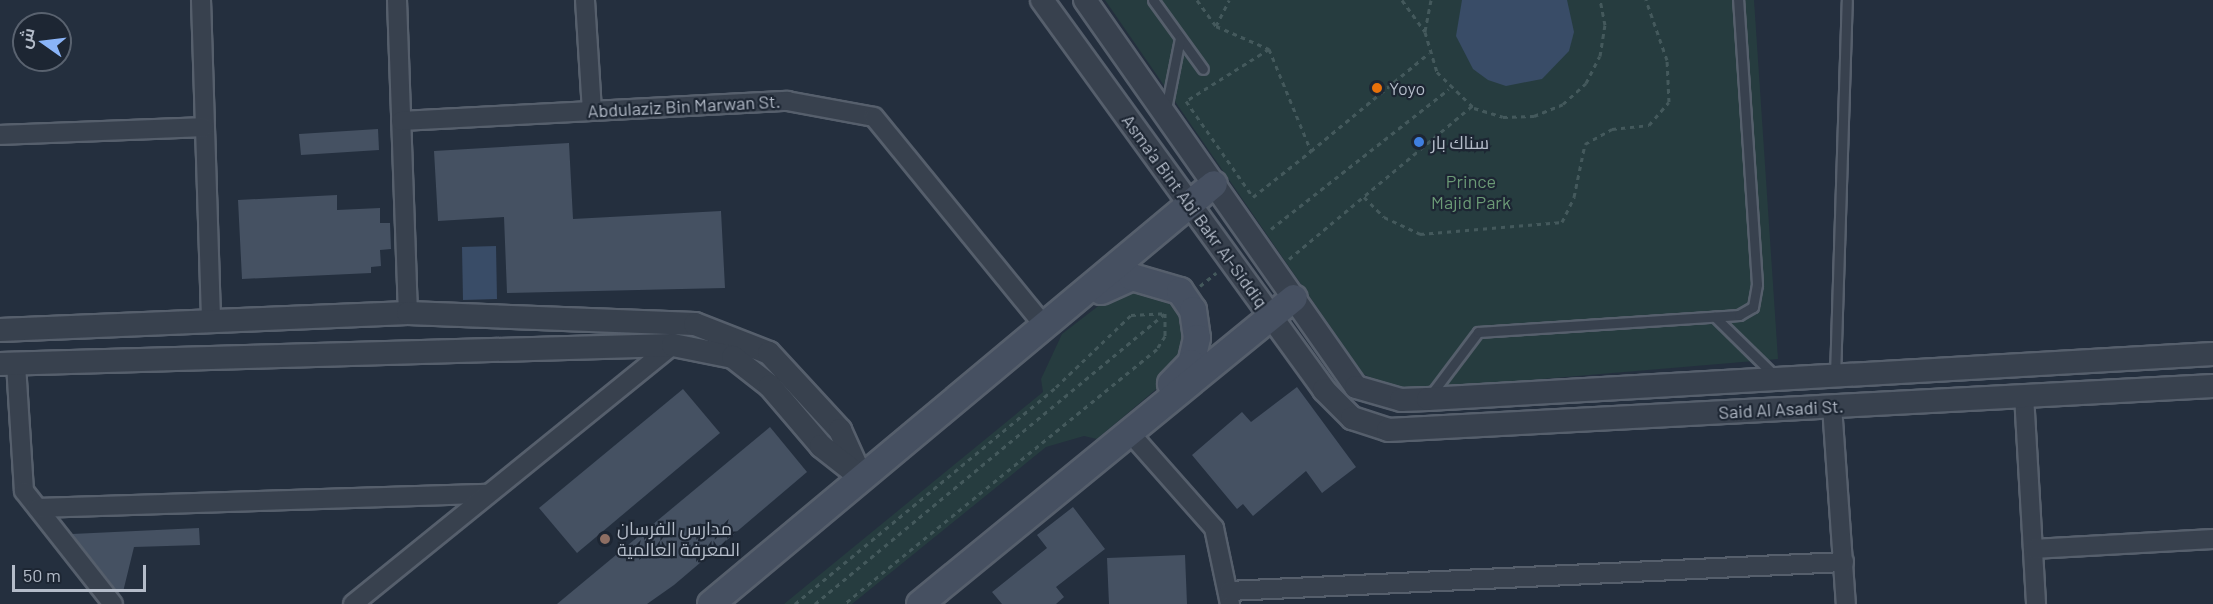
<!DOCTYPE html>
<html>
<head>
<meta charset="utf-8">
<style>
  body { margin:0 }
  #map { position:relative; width:2213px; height:604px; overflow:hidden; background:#242f3e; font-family:Barlow,Cairo,sans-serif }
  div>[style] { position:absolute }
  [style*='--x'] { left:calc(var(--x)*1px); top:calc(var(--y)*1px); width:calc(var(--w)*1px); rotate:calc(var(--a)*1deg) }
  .green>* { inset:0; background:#263c3f }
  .water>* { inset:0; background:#394c67 }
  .building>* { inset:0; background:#455162 }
  .path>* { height:3px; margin-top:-1.5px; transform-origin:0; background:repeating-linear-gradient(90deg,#44595c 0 4.5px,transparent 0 9px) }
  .roads { filter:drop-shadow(2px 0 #565f6c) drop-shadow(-2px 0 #565f6c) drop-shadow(0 2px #565f6c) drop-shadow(0 -2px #565f6c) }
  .service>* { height:9px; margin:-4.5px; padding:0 4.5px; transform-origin:4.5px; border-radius:4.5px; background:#38414e }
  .minor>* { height:18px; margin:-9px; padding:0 9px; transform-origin:9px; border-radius:9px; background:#38414e }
  .tertiary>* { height:22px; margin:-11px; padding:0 11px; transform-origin:11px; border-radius:11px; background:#38414e }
  .secondary>* { height:26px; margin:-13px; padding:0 13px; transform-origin:13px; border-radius:13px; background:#465061 }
  .dots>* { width:16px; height:16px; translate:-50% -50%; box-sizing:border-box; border:3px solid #1d2633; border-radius:50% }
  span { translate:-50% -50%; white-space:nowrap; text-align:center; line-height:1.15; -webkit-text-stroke:4.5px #1d2633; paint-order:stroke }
  .poi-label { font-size:18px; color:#b4bcc9 }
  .left { translate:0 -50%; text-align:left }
  .street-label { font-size:18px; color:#b4bcc9 }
  .park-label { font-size:18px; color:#6b9a76 }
  .north { position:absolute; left:12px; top:12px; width:60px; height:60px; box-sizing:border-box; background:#1d2633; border:2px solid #59626f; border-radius:50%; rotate:284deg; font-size:16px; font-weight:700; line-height:24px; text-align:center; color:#b4bcc9 }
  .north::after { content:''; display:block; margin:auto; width:21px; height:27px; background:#8ab4f8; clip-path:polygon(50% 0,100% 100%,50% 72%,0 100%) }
  .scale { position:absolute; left:12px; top:565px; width:134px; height:27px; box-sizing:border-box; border:3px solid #b4bcc9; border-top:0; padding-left:8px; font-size:18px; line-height:21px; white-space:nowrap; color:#b4bcc9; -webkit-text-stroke:4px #1d2633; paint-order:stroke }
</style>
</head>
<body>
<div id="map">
  <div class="green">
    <div style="clip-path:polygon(1105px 0,1754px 0,1778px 359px,1400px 391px,1363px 374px)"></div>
    <div style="clip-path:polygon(1119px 290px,1171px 292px,1191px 318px,1186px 364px,1097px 439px,1084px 436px,1046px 447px,852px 604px,784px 604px,1043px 392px,1041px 379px,1062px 334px)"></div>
  </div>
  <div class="water">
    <div style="clip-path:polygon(1462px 0,1567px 0,1574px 32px,1569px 51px,1542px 79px,1506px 86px,1488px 80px,1473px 69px,1456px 36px)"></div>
    <div style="clip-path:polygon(496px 246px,497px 299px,463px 300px,462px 247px)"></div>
  </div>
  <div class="building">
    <div style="clip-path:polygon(378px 129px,379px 150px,301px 155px,299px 134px)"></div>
    <div style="clip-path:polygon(569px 143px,573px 219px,721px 211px,725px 288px,507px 293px,504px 217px,438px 221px,434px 151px)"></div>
    <div style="clip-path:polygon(337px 195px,337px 210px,380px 208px,380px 223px,390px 223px,391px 249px,380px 250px,381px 266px,371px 267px,371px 273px,242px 279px,238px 200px)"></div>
    <div style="clip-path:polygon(1297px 387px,1356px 467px,1322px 493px,1306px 471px,1253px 516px,1243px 504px,1237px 509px,1192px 455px,1242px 412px,1251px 422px)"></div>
    <div style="clip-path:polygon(683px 389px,720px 433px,577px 553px,539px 508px)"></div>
    <div style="clip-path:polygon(770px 427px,807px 472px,674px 585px,647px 604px,557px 604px)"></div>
    <div style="clip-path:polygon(1073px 507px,1105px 549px,1056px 587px,1064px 597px,1056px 604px,1002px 604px,992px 592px,1047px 548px,1037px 535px)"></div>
    <div style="clip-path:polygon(199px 528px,200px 545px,134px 547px,123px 592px,118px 592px,72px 534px)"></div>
    <div style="clip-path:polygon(1185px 555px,1187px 604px,1109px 604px,1107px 558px)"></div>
  </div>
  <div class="path">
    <div style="--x:1197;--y:0;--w:32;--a:54"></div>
    <div style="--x:1216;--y:26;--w:58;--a:23.5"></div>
    <div style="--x:1269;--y:49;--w:98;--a:147.9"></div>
    <div style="--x:1186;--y:101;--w:117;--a:55.1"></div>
    <div style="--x:1253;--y:197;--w:74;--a:-38.4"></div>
    <div style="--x:1402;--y:0;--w:39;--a:54"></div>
    <div style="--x:1431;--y:0;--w:33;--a:101"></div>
    <div style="--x:1425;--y:32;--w:42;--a:73.3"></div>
    <div style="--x:1437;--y:72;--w:52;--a:44.2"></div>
    <div style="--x:1474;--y:108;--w:30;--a:17"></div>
    <div style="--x:1503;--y:117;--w:31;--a:-2"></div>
    <div style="--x:1534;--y:116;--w:31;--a:-22"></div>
    <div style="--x:1563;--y:104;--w:31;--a:-42"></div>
    <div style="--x:1586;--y:83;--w:30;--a:-63"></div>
    <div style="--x:1600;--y:56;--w:31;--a:-81"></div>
    <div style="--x:1605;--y:25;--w:25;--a:-101"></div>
    <div style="--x:1216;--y:26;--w:29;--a:-63"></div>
    <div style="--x:1269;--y:49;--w:110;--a:67.6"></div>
    <div style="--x:1311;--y:151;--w:153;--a:-39.7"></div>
    <div style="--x:1364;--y:197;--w:28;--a:45"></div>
    <div style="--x:1384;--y:217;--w:40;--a:25"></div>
    <div style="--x:1420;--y:234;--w:143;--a:-4.8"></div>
    <div style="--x:1562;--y:222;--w:28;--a:-64"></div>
    <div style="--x:1574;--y:197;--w:54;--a:-78.3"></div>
    <div style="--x:1585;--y:144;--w:31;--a:-29"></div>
    <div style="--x:1612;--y:129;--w:37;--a:-6"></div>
    <div style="--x:1649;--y:125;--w:30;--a:-49"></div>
    <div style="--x:1669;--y:102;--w:42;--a:-92.7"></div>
    <div style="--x:1667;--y:60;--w:64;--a:-109.3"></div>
    <div style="--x:1271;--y:229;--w:226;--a:-38.2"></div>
    <div style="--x:1289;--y:259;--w:239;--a:-39.9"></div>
    <div style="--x:1200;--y:286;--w:21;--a:-39"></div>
    <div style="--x:795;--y:604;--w:339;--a:-39.7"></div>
    <div style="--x:1056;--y:387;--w:104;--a:-43.8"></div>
    <div style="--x:1131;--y:315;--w:34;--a:-3"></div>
    <div style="--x:1165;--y:313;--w:23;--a:90"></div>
    <div style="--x:1165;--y:336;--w:15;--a:122"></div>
    <div style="--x:1157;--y:349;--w:404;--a:140.8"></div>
    <div style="--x:815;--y:604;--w:454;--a:-39.7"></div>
  </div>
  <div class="roads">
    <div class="service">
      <div style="--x:1153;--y:0;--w:85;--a:54.1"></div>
      <div style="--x:1166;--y:109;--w:72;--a:-78.8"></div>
      <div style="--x:1715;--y:317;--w:83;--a:44.5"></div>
      <div style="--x:1835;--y:376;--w:376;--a:-88.2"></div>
      <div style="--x:1429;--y:397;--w:81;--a:-53"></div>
      <div style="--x:1478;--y:332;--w:262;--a:-3.7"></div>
      <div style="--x:1739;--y:315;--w:16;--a:-30"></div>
      <div style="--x:1753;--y:307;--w:23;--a:-80"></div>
      <div style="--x:1757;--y:284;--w:285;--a:-93.8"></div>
    </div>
    <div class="minor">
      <div style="--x:201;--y:0;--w:321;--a:88.2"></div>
      <div style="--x:397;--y:0;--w:313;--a:88"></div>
      <div style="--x:585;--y:0;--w:111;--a:86.4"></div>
      <div style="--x:401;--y:121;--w:387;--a:-3"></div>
      <div style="--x:787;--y:101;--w:88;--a:10.4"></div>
      <div style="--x:874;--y:117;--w:271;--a:50.8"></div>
      <div style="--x:0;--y:135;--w:204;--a:-2.2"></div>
      <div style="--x:16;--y:364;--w:127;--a:86.4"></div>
      <div style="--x:24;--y:491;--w:144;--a:51.8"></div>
      <div style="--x:2024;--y:395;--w:209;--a:86.7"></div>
      <div style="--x:1832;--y:406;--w:198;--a:86"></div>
      <div style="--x:1130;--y:433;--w:127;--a:48.5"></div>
      <div style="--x:1214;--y:528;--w:78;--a:78.1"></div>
      <div style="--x:38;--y:508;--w:449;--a:-1.8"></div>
      <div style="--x:2033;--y:549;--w:180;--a:-3.2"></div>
      <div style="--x:1229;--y:591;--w:616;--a:-2.7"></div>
      <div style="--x:353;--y:604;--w:412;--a:-39"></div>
    </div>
    <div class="tertiary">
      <div style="--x:1042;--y:0;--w:481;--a:54.1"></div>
      <div style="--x:1324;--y:390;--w:40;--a:45"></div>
      <div style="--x:1352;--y:418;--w:38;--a:18"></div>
      <div style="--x:1388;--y:430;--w:826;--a:-3.05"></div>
      <div style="--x:1085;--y:0;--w:472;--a:55"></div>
      <div style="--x:1356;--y:387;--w:47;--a:16.1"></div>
      <div style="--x:1401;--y:400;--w:27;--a:-2"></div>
      <div style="--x:1428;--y:399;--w:786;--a:-3.28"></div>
      <div style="--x:0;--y:330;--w:408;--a:-2.4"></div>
      <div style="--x:408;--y:313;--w:287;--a:2.2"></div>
      <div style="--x:695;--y:324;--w:79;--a:21.4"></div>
      <div style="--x:769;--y:353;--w:105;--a:47.3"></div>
      <div style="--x:840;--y:430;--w:54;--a:65.8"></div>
      <div style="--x:0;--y:364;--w:673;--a:-1.62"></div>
      <div style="--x:673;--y:345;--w:61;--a:11.3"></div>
      <div style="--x:733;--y:357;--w:47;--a:38.1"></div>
      <div style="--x:770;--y:386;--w:79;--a:49.6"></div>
      <div style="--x:821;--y:446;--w:47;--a:38.1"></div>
    </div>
    <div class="secondary">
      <div style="--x:1101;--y:291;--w:34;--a:-24"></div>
      <div style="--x:1132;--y:277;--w:50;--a:16.3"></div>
      <div style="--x:1180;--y:291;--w:23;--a:56"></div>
      <div style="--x:1193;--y:310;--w:28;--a:82"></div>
      <div style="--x:1197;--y:338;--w:26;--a:103"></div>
      <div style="--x:1191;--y:363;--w:29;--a:134"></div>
      <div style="--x:711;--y:604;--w:655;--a:-39.86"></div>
      <div style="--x:920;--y:604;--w:483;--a:-39.3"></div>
    </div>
  </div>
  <div class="dots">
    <div style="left:1377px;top:88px;background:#e8710a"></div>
    <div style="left:1419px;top:142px;background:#3f7fe0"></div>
    <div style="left:605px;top:539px;background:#8d6e63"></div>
  </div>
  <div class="poi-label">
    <span class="left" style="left:1389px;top:88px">Yoyo</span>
    <span class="left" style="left:1431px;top:142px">سناك بار</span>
    <span class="left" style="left:617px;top:539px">مدارس الفرسان<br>المعرفة العالمية</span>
  </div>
  <div class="street-label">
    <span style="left:684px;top:106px;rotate:-3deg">Abdulaziz Bin Marwan St.</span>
    <span style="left:1195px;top:211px;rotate:54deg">Asma'a Bint Abi Bakr Al-Siddiq</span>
    <span style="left:1781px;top:409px;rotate:-3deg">Said Al Asadi St.</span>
  </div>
  <div class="park-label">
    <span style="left:1471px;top:192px">Prince<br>Majid Park</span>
  </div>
  <div class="north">ش</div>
  <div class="scale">50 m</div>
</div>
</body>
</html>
